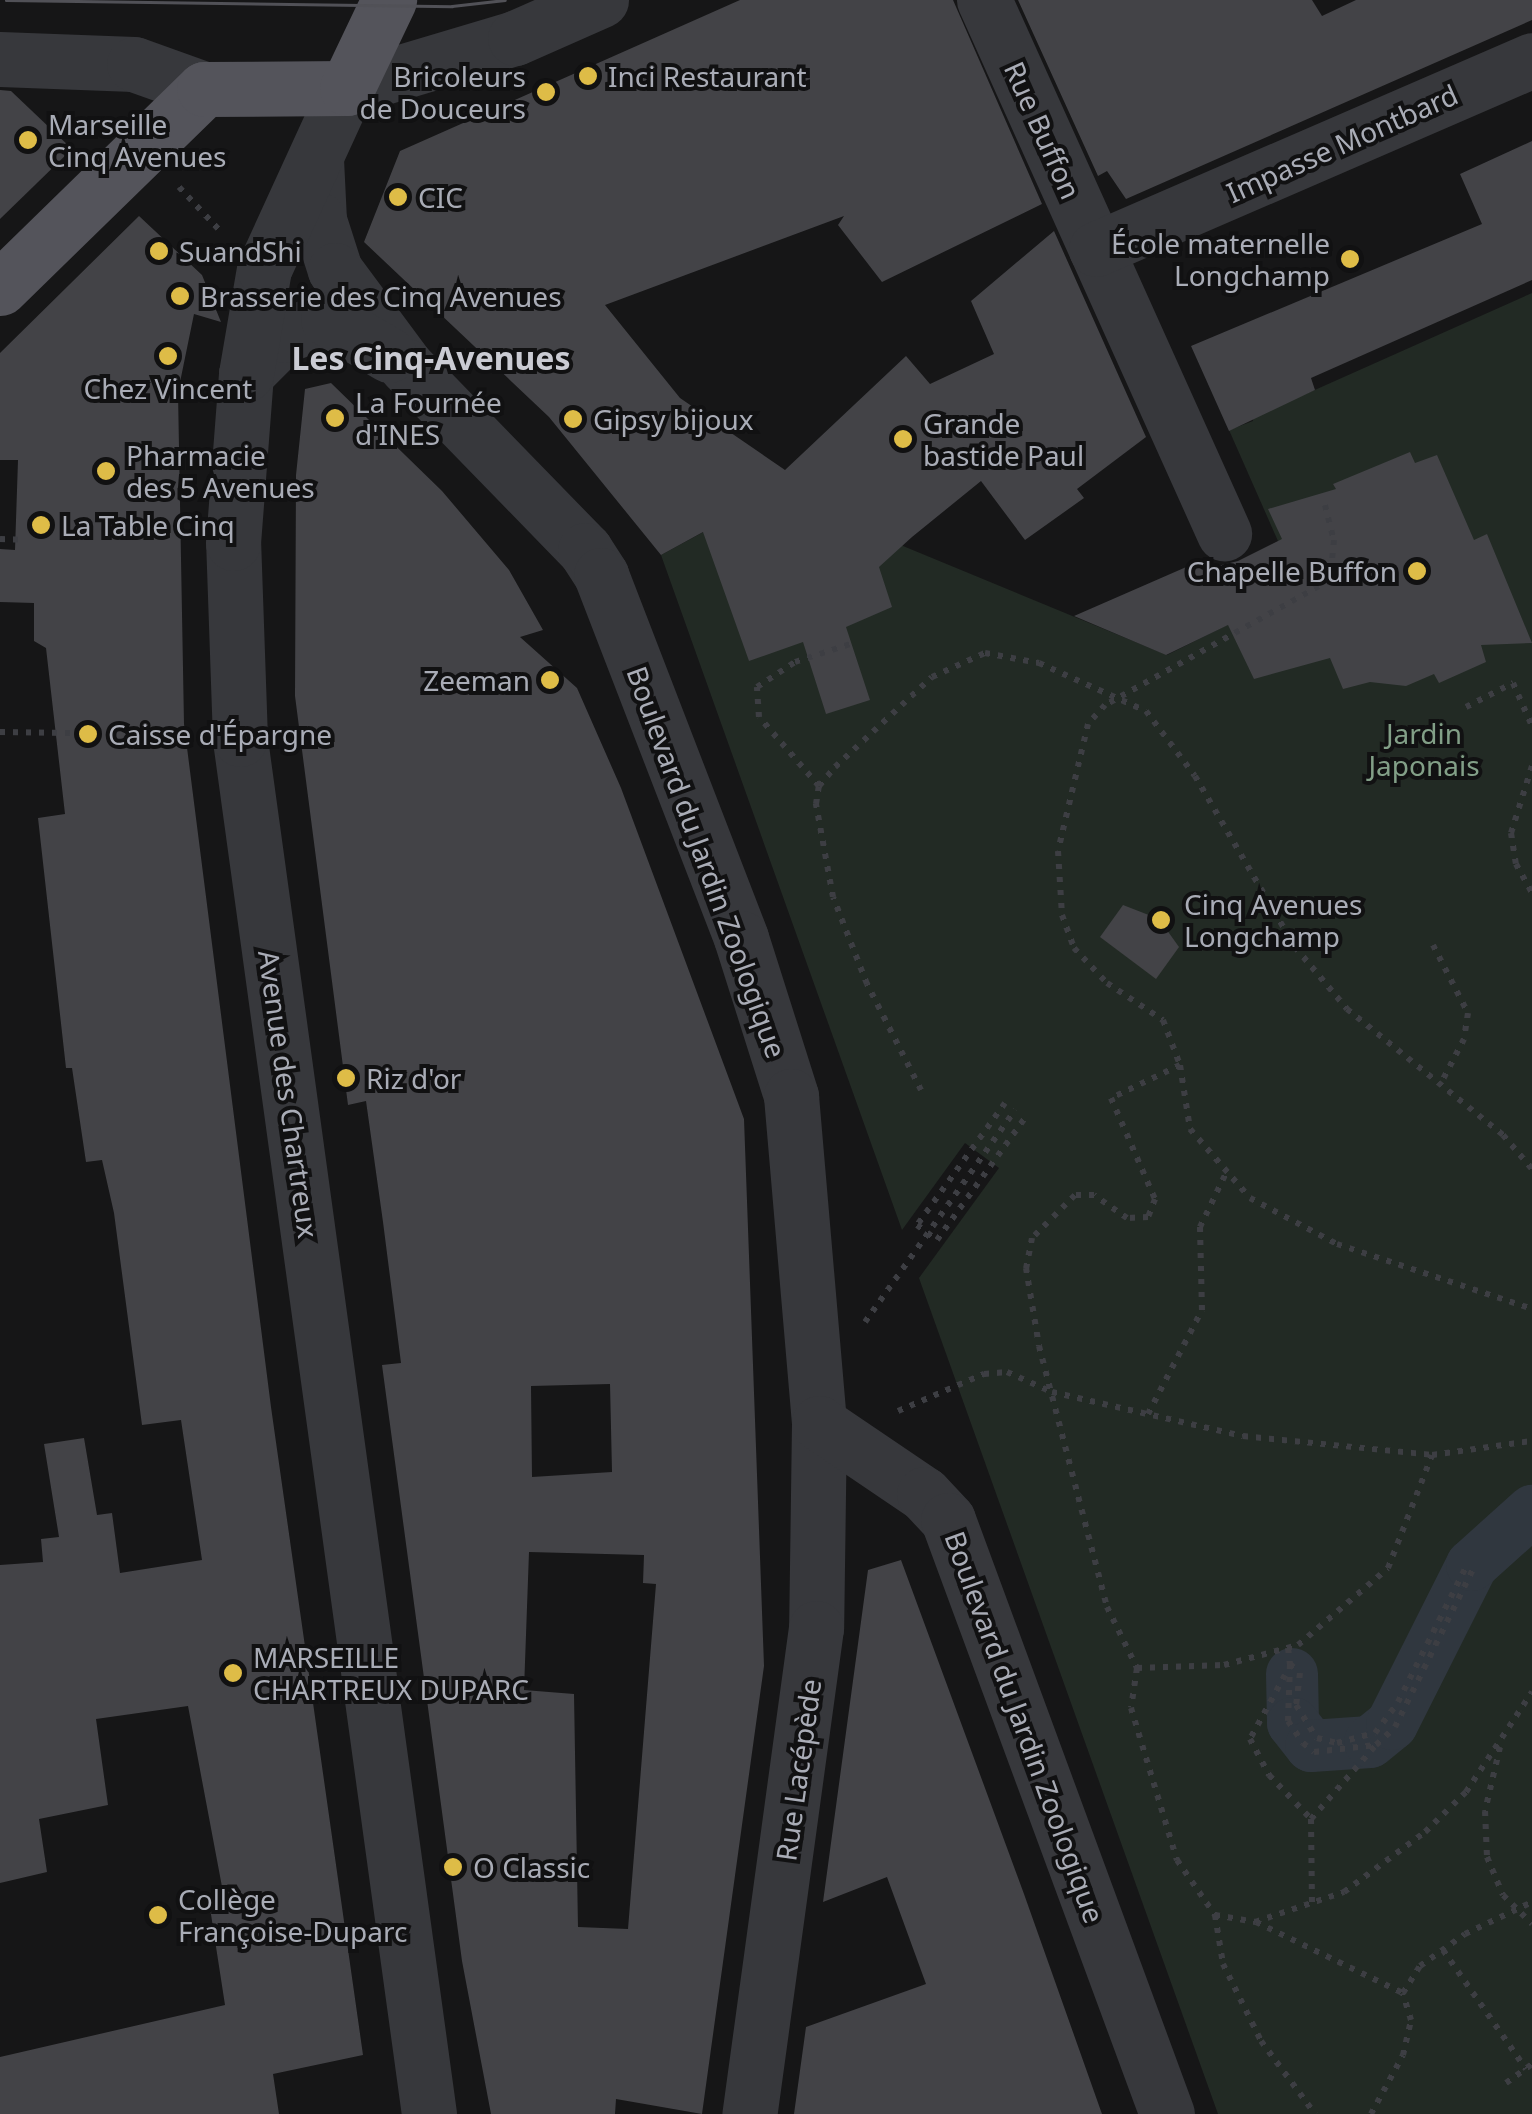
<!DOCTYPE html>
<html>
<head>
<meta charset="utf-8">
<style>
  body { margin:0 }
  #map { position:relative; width:1532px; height:2114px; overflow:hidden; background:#161617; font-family:"Noto Sans",sans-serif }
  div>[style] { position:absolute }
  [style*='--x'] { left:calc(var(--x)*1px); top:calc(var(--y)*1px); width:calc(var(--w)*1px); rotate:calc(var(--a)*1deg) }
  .green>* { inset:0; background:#222a24 }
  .canal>* { height:52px; margin:-26px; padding:0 26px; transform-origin:26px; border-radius:26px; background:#30373f }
  .building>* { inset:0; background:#434347 }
  .path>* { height:6px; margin-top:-3px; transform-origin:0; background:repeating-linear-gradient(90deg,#3d3e43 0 5px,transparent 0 13px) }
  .minor>* { height:55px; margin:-27.5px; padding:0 27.5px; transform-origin:27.5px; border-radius:27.5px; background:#37383c }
  .major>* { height:55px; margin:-27.5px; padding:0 27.5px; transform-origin:27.5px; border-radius:27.5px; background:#54545b }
  .tram>* { height:2.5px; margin:-1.25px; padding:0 1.25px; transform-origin:1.25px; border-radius:1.25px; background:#515157 }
  .dots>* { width:28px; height:28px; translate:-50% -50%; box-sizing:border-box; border:5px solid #111112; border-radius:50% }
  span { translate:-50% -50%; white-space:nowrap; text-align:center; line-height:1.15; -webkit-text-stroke:8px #111112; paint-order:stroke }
  .poi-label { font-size:28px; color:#a9acb6 }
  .right { translate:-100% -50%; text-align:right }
  .left { translate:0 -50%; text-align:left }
  .street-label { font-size:28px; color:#a9acb6 }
  .park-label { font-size:28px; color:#829f87 }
  .quarter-label { font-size:32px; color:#cacbd3; font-weight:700 }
</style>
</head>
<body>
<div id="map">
  <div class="green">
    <div style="clip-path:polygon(1532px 293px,1532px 2114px,1218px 2114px,919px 1278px,999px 1168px,965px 1143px,902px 1230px,661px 555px,827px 465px,903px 546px,1167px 655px,1229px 624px,1293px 575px,1229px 430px,1253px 421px,1254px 410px,1299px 397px)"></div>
  </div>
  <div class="canal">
    <div style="--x:1292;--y:1674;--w:49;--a:88.8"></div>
    <div style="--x:1293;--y:1723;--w:29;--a:52"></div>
    <div style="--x:1311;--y:1746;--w:59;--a:-3.9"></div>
    <div style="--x:1370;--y:1742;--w:28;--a:-39"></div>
    <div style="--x:1392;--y:1724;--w:178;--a:-63.3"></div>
    <div style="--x:1472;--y:1565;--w:81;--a:-42"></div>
  </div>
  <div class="building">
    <div style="clip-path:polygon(740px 0,953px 0,1042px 204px,882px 282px,838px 225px,844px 216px,605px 305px,680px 398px,785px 470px,906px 356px,930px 384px,994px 354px,971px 301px,1054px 231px,1146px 437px,1077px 489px,1084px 498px,1025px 540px,981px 481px,912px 537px,879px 567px,892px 607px,846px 627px,870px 700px,826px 714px,803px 642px,749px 661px,703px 532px,661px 555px,549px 417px,364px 242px,400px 151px)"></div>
    <div style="clip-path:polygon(1018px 0,1312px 0,1322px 16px,1356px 0,1532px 0,1532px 20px,1126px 199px,1107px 171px,1098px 176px)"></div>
    <div style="clip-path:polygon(0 90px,11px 91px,72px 149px,0 219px)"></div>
    <div style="clip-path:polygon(1532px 141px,1532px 280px,1311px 378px,1315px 390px,1229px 431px,1191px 346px,1482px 224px,1460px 174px)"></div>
    <div style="clip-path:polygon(139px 216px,202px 275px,221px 322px,194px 314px,178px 392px,184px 724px,271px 1407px,363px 2055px,273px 2074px,279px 2114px,0 2114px,0 2057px,225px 2005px,208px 1895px,223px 1892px,188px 1706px,96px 1719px,108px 1805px,39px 1819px,47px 1872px,0 1883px,0 1565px,43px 1562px,41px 1539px,59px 1537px,44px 1444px,84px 1438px,97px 1515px,112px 1513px,120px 1573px,202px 1560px,181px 1420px,142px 1425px,114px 1213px,102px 1160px,86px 1162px,72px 1068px,66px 1068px,38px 818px,65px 814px,46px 648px,34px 641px,34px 603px,0 602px,0 549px,15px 550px,18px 460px,0 460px,0 353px)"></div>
    <div style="clip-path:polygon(evenodd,331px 383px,442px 491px,509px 570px,543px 630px,520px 637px,577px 688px,621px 788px,744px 1119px,764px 1666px,702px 2114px,616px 2099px,615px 2114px,491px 2114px,462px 1961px,382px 1365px,401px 1363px,383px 1222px,366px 1101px,348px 1105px,295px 696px,296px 475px,305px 389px,331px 383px,610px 1384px,612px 1472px,532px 1477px,531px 1386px,610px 1384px,331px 383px,529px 1552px,644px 1555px,643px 1583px,656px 1584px,628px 1929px,578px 1927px,574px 1694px,524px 1690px,529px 1552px)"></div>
    <div style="clip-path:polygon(1410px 452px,1415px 463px,1437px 455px,1474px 540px,1487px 534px,1532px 643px,1481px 645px,1486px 662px,1439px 683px,1434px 674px,1406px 686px,1370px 682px,1343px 689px,1330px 658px,1254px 679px,1228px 625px,1166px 655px,1074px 616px,1200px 561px,1205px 569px,1238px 561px,1282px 539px,1268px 509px,1336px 489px,1333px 484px)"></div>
    <div style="clip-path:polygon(1123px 905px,1159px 919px,1179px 947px,1156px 979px,1100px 937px)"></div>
    <div style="clip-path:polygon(901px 1560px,1024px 1894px,1102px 2114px,794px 2114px,806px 2027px,926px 1984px,887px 1877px,823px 1902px,868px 1570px)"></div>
  </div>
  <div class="path">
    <div style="--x:179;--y:187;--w:63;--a:46.9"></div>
    <div style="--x:1325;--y:505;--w:36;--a:76"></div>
    <div style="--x:1334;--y:540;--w:40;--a:95.7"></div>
    <div style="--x:1330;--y:580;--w:257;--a:150.9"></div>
    <div style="--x:1105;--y:705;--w:25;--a:132"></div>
    <div style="--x:1088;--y:724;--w:130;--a:103.3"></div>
    <div style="--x:1058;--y:851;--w:64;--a:86.4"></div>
    <div style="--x:1062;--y:915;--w:35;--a:70"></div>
    <div style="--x:1074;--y:948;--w:48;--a:46.7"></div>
    <div style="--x:1107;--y:983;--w:67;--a:33.5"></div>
    <div style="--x:1163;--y:1020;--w:48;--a:69.3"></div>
    <div style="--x:1180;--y:1065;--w:65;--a:81.1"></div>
    <div style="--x:1190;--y:1129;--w:91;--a:49"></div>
    <div style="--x:1250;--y:1198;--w:98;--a:27.9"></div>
    <div style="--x:1337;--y:1244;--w:206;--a:18.4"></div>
    <div style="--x:0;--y:539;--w:23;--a:2"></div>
    <div style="--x:1466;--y:707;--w:53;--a:-27.1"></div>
    <div style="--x:1513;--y:683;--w:47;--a:66.2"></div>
    <div style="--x:0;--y:732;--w:70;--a:0.8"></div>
    <div style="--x:1532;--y:766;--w:70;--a:107.4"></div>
    <div style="--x:1511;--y:833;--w:31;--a:81"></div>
    <div style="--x:1516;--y:864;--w:33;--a:61"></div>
    <div style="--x:819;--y:786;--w:91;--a:-131"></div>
    <div style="--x:759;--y:717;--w:30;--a:-94"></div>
    <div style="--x:757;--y:687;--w:45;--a:-33.3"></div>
    <div style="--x:795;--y:662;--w:61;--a:-18.1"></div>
    <div style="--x:1433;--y:945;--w:76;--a:62.8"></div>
    <div style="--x:1468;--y:1013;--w:26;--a:99"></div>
    <div style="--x:1464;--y:1039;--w:50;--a:117.6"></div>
    <div style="--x:1180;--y:1065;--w:76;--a:154.4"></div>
    <div style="--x:1111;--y:1098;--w:110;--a:66.5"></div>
    <div style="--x:1155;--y:1199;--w:19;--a:111"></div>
    <div style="--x:1148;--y:1217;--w:21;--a:177"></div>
    <div style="--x:1127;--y:1218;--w:40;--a:-145.1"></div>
    <div style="--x:1094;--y:1195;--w:19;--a:180"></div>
    <div style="--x:1075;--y:1195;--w:61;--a:135"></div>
    <div style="--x:1032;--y:1238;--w:31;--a:101"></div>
    <div style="--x:1026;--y:1268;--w:79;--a:80.5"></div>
    <div style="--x:1039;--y:1346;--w:270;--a:75.4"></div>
    <div style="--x:1107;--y:1607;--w:68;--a:63.8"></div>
    <div style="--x:1137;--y:1668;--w:40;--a:98.5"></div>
    <div style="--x:1131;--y:1708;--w:159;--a:73.2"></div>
    <div style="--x:1177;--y:1860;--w:67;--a:55.4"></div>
    <div style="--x:1215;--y:1915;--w:50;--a:80.7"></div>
    <div style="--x:1223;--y:1964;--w:86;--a:63.7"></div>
    <div style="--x:1261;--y:2041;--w:91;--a:53.5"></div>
    <div style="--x:921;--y:1090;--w:119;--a:-117"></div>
    <div style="--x:867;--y:984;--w:93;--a:-111.3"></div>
    <div style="--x:833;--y:897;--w:95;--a:-100.4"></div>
    <div style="--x:816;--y:804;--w:18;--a:-81"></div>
    <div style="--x:819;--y:786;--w:25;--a:-50"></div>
    <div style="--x:835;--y:767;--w:132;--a:-42.9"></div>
    <div style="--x:932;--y:677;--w:58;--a:-24.4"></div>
    <div style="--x:985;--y:653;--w:55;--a:10.5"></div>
    <div style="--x:1039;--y:663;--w:117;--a:24.2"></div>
    <div style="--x:1146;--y:711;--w:81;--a:53"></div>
    <div style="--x:1195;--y:776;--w:198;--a:59.7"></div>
    <div style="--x:1295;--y:947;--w:81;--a:50"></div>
    <div style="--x:1347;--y:1009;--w:201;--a:38.9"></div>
    <div style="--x:1503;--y:1135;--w:45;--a:49.5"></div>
    <div style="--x:1005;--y:1103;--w:150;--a:125.8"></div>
    <div style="--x:917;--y:1225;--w:25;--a:37"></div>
    <div style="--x:937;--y:1240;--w:150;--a:-54.2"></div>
    <div style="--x:865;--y:1322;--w:260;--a:-54.7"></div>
    <div style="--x:898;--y:1411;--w:94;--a:-23.3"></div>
    <div style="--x:984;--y:1374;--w:23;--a:-5"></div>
    <div style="--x:1007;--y:1372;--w:49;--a:24"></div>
    <div style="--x:1052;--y:1392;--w:196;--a:13"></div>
    <div style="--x:1243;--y:1436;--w:190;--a:5.7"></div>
    <div style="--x:1432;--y:1455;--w:101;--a:-8"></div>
    <div style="--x:1148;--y:1414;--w:117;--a:-62.6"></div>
    <div style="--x:1202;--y:1310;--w:83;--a:-91.4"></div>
    <div style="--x:1200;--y:1227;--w:58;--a:-64.3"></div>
    <div style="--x:1288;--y:1648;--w:16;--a:83"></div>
    <div style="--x:1290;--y:1664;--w:13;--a:42"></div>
    <div style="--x:1300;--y:1673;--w:32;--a:97"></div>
    <div style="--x:1296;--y:1705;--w:39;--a:58"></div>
    <div style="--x:1317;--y:1738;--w:21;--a:14"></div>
    <div style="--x:1337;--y:1743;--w:39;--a:-15"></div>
    <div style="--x:1375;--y:1733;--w:39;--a:-53"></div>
    <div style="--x:1398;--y:1702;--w:153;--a:-63.3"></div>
    <div style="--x:1290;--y:1664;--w:57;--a:92"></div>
    <div style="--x:1288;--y:1721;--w:27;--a:56"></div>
    <div style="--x:1303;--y:1743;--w:14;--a:39"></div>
    <div style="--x:1314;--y:1752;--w:62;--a:-6.4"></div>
    <div style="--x:1376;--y:1745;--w:26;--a:-43"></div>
    <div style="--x:1395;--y:1727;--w:178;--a:-63.7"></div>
    <div style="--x:1137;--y:1668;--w:87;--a:-2"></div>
    <div style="--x:1224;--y:1665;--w:77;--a:-15.1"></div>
    <div style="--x:1298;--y:1645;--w:118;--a:-40.5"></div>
    <div style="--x:1388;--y:1568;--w:121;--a:-68.7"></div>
    <div style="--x:1285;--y:1675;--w:73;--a:118.7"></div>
    <div style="--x:1250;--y:1739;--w:41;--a:62.2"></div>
    <div style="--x:1269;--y:1775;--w:61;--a:46.3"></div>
    <div style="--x:1500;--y:1747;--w:66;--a:103.2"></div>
    <div style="--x:1485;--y:1811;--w:46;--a:87.5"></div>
    <div style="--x:1487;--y:1857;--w:41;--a:67.2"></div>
    <div style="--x:1503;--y:1895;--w:41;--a:45"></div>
    <div style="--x:1312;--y:1902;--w:83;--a:-90.7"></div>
    <div style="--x:1311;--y:1819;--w:98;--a:-48.7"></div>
    <div style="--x:1215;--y:1915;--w:41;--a:9.9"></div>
    <div style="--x:1255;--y:1922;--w:94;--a:-18.6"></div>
    <div style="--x:1344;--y:1892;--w:101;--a:-36.5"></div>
    <div style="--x:1425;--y:1832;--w:57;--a:-44.3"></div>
    <div style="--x:1466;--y:1792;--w:120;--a:-56.6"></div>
    <div style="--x:1256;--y:1922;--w:163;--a:25.8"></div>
    <div style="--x:1443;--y:1950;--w:145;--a:55.1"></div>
    <div style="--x:1506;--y:2083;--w:32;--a:-36"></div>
    <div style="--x:1371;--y:2114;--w:67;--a:-61.5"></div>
    <div style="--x:1403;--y:2055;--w:36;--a:-77"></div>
    <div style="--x:1411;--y:2020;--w:28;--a:-107"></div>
    <div style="--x:1403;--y:1993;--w:32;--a:-58"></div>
    <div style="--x:1420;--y:1966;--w:55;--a:-35.4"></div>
    <div style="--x:1465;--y:1934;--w:74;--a:-25.5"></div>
  </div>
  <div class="minor">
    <div style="--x:984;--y:0;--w:585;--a:65.76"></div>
    <div style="--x:0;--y:59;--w:134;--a:2.1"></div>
    <div style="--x:134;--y:64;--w:74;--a:19.7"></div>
    <div style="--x:316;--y:159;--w:61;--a:87.2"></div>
    <div style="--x:319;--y:220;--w:52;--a:72.3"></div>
    <div style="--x:335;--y:270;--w:119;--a:53.5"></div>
    <div style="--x:406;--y:366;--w:257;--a:45.8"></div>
    <div style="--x:585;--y:550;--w:30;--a:57"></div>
    <div style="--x:601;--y:575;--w:389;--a:68.9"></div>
    <div style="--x:741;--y:938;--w:166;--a:72.4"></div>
    <div style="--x:791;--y:1096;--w:328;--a:85.1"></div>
    <div style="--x:819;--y:1423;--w:205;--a:90.8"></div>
    <div style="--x:816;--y:1628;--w:491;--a:97.8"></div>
    <div style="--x:1096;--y:249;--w:475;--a:-23.4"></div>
    <div style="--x:246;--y:374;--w:55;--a:-45"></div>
    <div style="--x:285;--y:335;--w:46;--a:-20.4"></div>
    <div style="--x:328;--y:319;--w:71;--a:30.5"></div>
    <div style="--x:819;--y:1423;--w:127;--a:34.1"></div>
    <div style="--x:924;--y:1494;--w:35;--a:47"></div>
    <div style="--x:948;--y:1520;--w:633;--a:69.76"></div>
    <div style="--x:429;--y:2114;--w:1388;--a:-97.83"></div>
    <div style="--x:240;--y:739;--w:196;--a:-92"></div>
    <div style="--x:233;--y:543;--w:169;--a:-85.6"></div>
    <div style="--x:246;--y:374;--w:107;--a:-80.3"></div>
    <div style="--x:264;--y:269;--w:199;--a:-65.4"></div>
    <div style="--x:347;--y:88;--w:175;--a:-16.6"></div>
    <div style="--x:515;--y:38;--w:94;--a:-23.8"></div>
  </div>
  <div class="major">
    <div style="--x:0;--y:288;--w:285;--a:-44.3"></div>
    <div style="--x:204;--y:89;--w:143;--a:-0.4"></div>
    <div style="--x:347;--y:88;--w:98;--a:-64.5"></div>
  </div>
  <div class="tram">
    <div style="--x:6;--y:0;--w:446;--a:0.8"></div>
    <div style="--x:452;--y:6;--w:53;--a:-6.5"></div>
  </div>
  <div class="dots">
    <div style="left:588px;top:76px;background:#debc47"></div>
    <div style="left:546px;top:92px;background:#debc47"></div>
    <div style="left:28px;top:140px;background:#debc47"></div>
    <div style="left:398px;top:197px;background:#debc47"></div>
    <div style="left:159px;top:251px;background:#debc47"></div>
    <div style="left:1350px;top:259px;background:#debc47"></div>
    <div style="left:180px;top:296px;background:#debc47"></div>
    <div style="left:168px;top:356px;background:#debc47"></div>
    <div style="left:335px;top:418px;background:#debc47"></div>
    <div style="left:573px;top:419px;background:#debc47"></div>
    <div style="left:903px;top:439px;background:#debc47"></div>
    <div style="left:106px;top:471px;background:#debc47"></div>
    <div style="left:41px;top:525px;background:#debc47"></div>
    <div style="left:1417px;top:571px;background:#debc47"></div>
    <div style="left:550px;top:680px;background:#debc47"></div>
    <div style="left:88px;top:734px;background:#debc47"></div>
    <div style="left:1161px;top:920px;background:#debc47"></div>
    <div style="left:346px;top:1078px;background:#debc47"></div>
    <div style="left:233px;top:1673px;background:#debc47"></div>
    <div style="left:453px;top:1867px;background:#debc47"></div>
    <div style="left:158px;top:1915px;background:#debc47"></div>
  </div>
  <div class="poi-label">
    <span class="right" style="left:526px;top:92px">Bricoleurs<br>de Douceurs</span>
    <span class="left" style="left:608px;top:76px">Inci Restaurant</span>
    <span class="left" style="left:48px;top:140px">Marseille<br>Cinq Avenues</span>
    <span class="left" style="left:418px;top:197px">CIC</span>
    <span class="right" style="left:1330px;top:259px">École maternelle<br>Longchamp</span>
    <span class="left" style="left:179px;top:251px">SuandShi</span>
    <span class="left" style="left:200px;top:296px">Brasserie des Cinq Avenues</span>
    <span style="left:168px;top:388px">Chez Vincent</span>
    <span class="left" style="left:355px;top:418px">La Fournée<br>d'INES</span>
    <span class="left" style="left:593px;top:419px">Gipsy bijoux</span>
    <span class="left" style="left:923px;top:439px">Grande<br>bastide Paul</span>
    <span class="left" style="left:126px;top:471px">Pharmacie<br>des 5 Avenues</span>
    <span class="left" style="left:61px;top:525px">La Table Cinq</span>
    <span class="right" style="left:1397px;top:571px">Chapelle Buffon</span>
    <span class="right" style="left:530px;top:680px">Zeeman</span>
    <span class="left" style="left:108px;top:734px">Caisse d'Épargne</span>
    <span class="left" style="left:1184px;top:920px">Cinq Avenues<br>Longchamp</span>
    <span class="left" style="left:366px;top:1078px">Riz d'or</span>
    <span class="left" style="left:253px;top:1673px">MARSEILLE<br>CHARTREUX DUPARC</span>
    <span class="left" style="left:473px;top:1867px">O Classic</span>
    <span class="left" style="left:178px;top:1915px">Collège<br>Françoise-Duparc</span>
  </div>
  <div class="street-label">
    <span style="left:1043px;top:130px;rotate:66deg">Rue Buffon</span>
    <span style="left:1342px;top:143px;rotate:-24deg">Impasse Montbard</span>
    <span style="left:707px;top:862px;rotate:70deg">Boulevard du Jardin Zoologique</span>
    <span style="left:289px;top:1094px;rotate:82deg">Avenue des Chartreux</span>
    <span style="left:1025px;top:1727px;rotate:70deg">Boulevard du Jardin Zoologique</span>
    <span style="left:798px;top:1770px;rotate:-82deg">Rue Lacépède</span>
  </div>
  <div class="park-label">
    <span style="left:1424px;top:749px">Jardin<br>Japonais</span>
  </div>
  <div class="quarter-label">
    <span style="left:431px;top:358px">Les Cinq-Avenues</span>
  </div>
</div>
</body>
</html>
